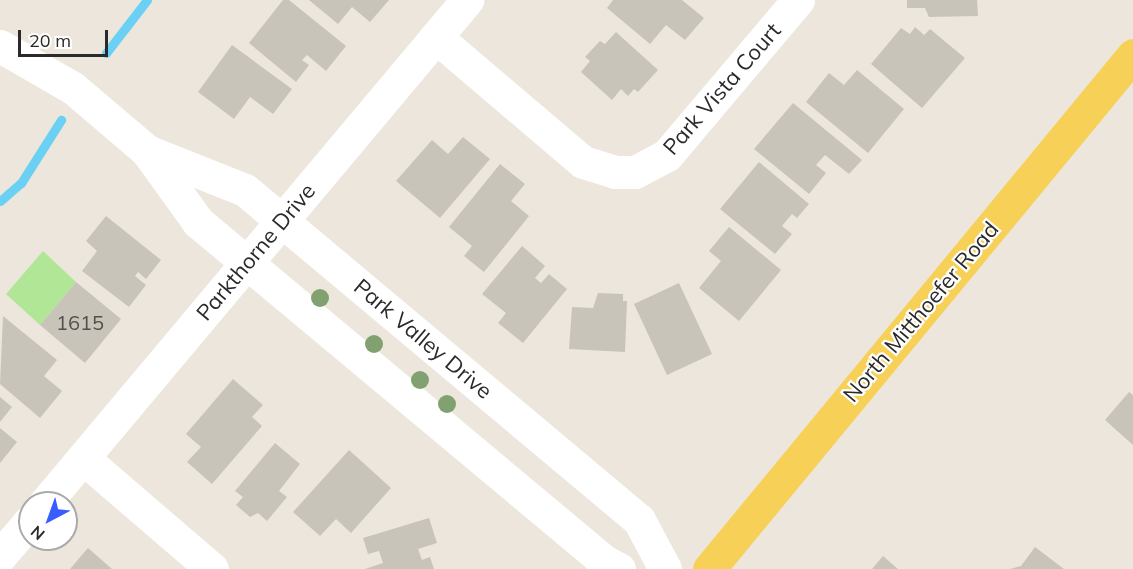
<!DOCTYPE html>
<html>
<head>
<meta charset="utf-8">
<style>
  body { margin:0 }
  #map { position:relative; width:1133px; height:569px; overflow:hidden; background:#ede6dc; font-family:Mulish,sans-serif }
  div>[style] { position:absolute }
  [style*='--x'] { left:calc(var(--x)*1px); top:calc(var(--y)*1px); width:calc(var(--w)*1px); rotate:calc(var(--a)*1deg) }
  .green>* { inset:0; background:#b1e696 }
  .stream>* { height:9px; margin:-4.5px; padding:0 4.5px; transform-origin:4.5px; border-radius:4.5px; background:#6ad0f4 }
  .building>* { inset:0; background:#c8c4ba }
  .minor>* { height:33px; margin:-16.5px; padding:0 16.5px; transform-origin:16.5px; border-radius:16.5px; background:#fff }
  .major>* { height:33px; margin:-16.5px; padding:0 16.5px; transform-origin:16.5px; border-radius:16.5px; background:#f7d157 }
  .trees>* { width:18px; height:18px; margin:-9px; border-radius:50%; background:#81a270 }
  span { translate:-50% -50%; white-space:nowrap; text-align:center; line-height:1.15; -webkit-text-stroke:4.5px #fff; paint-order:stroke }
  .number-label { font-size:20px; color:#52504e }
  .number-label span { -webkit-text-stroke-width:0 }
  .street-label { font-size:22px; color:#2a2a2a }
  .north { position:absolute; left:18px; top:491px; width:60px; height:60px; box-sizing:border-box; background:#fff; border:2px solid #aaa; border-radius:50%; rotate:221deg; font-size:16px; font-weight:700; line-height:24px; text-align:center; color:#2a2a2a }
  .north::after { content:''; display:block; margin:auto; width:21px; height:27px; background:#375dff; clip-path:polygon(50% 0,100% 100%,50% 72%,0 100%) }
  .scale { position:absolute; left:18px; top:30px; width:90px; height:27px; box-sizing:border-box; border:3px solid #2a2a2a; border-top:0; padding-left:8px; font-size:18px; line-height:21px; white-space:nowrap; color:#2a2a2a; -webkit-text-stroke:4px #fff; paint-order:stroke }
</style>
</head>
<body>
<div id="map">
  <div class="green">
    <div style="clip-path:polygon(43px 251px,76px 282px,40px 325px,6px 294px)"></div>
  </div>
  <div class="stream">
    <div style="--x:106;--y:53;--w:67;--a:-52.3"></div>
    <div style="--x:0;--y:201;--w:28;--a:-41"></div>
    <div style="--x:21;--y:183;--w:75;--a:-57.6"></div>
  </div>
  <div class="building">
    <div style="clip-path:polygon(283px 0,289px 0,346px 46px,326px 71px,307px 55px,302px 60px,309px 65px,296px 82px,249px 43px)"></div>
    <div style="clip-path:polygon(309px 0,389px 0,370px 22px,352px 7px,338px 24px)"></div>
    <div style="clip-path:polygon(613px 0,682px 0,704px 18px,685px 40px,666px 25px,650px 44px,607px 8px)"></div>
    <div style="clip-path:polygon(907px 0,977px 0,978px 16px,929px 17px,925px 8px,907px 8px)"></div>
    <div style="clip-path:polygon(915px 27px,924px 35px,930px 29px,965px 58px,922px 108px,871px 64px,901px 28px,910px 34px)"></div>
    <div style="clip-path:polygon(616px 32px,658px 70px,638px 92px,634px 89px,628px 96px,621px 89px,612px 100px,581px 72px,590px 61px,585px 57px,600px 41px,605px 44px)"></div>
    <div style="clip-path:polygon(232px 45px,292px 89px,273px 114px,250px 97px,234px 119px,198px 92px)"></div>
    <div style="clip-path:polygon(857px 70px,904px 109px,868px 153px,806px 102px,829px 73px,844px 85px)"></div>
    <div style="clip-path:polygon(793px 103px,862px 160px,849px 174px,825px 155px,816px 165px,826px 173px,809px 194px,754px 149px)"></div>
    <div style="clip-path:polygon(463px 137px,490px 159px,440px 218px,396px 181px,432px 140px,448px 154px)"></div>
    <div style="clip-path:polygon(759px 162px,809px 204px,797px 218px,792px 214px,782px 226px,792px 234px,775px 254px,720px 209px)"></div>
    <div style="clip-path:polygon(500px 164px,525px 184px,511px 201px,529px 216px,484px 272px,464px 256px,472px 246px,449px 227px)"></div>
    <div style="clip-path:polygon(106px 216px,161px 260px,146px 279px,138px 272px,135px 276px,146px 285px,129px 307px,82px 271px,97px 251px,86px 241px)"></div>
    <div style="clip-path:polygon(729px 227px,781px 270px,739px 321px,699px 288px,721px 261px,709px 251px)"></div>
    <div style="clip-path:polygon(522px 246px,545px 266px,535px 278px,541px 283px,549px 274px,567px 289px,523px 343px,498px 323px,506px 313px,482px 294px)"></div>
    <div style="clip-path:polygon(76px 282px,121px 319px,85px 363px,40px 325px)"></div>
    <div style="clip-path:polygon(679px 283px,712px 354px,667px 375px,634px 304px)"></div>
    <div style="clip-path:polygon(598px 293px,623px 294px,623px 301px,627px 301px,625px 352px,569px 349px,572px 307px,593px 308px)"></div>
    <div style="clip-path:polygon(3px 316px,57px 360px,44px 376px,62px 391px,40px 418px,0 384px)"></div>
    <div style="clip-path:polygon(233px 379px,263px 405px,252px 417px,262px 426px,212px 484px,187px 462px,201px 447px,186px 434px)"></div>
    <div style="clip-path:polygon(1129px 392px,1133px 395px,1133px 445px,1105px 420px)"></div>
    <div style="clip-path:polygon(0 397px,12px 407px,0 422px)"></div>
    <div style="clip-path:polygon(0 428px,17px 442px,0 463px)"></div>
    <div style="clip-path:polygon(275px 443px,300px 464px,279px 491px,287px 497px,267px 521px,258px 513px,250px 517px,236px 505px,243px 497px,235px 491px)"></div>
    <div style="clip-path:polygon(349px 450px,391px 488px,351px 533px,336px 519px,320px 536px,293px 512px)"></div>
    <div style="clip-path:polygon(429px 518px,437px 543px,418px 549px,422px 560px,430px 557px,434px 569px,365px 569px,383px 563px,379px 551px,368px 554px,363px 538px)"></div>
    <div style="clip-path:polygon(1035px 547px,1064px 569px,1010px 569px,1021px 566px)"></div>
    <div style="clip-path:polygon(88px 548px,112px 569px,70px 569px)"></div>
    <div style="clip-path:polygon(883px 556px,898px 569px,872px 569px)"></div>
  </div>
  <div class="minor">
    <div style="--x:436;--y:37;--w:193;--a:40.4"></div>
    <div style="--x:583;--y:162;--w:34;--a:17"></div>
    <div style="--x:615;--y:172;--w:20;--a:0"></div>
    <div style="--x:635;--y:172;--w:36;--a:-28"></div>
    <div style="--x:667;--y:155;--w:203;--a:-49.8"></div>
    <div style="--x:0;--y:46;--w:84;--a:29.9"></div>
    <div style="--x:73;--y:88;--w:97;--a:40.4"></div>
    <div style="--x:147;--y:151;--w:87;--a:54.3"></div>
    <div style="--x:198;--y:222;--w:529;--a:39.86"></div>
    <div style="--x:604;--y:561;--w:17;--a:28"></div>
    <div style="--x:147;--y:151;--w:105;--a:21.7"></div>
    <div style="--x:245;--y:190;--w:514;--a:39.95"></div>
    <div style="--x:639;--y:520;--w:55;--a:62"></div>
    <div style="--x:83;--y:458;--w:170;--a:40.7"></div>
    <div style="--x:45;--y:503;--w:657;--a:-50"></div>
    <div style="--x:0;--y:556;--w:46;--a:-49.4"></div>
  </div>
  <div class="major">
    <div style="--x:709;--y:569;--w:666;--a:-50.48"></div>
  </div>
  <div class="trees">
    <div style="left:320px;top:298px"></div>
    <div style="left:374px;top:344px"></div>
    <div style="left:420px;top:380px"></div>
    <div style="left:447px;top:404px"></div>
  </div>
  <div class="number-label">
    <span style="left:80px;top:322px">1615</span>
  </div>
  <div class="street-label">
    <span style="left:722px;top:89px;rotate:-49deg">Park Vista Court</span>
    <span style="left:256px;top:252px;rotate:-50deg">Parkthorne Drive</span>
    <span style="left:921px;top:312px;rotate:-50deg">North Mitthoefer Road</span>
    <span style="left:423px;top:339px;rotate:40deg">Park Valley Drive</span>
  </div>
  <div class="north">N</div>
  <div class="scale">20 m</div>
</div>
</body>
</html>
